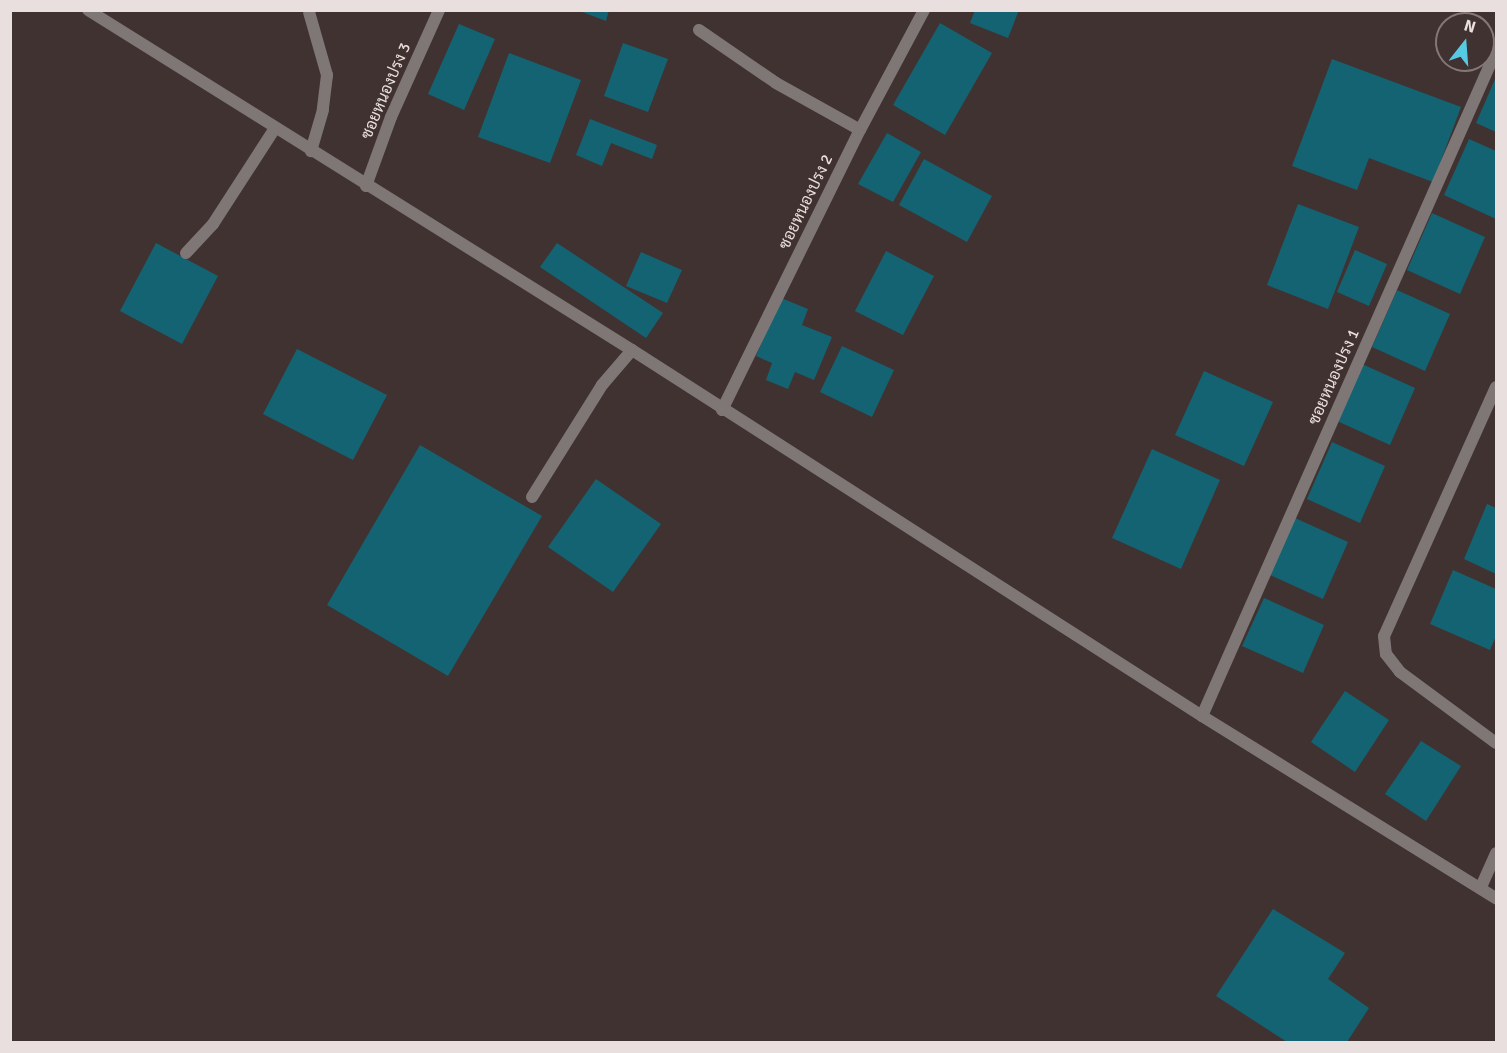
<!DOCTYPE html>
<html>
<head>
<meta charset="utf-8">
<style>
  body { margin:0 }
  #map { position:relative; width:1507px; height:1053px; overflow:hidden; background:#403230; font-family:Signika,Sarabun,sans-serif }
  div>[style] { position:absolute }
  [style*='--x'] { left:calc(var(--x)*1px); top:calc(var(--y)*1px); width:calc(var(--w)*1px); rotate:calc(var(--a)*1deg) }
  .building>* { inset:0; background:#146373 }
  .service>* { height:12px; margin:-6px; padding:0 6px; transform-origin:6px; border-radius:6px; background:#7f7776 }
  .minor>* { height:12px; margin:-6px; padding:0 6px; transform-origin:6px; border-radius:6px; background:#7f7776 }
  .tertiary>* { height:12px; margin:-6px; padding:0 6px; transform-origin:6px; border-radius:6px; background:#7f7776 }
  span { translate:-50% -50%; white-space:nowrap; text-align:center; line-height:1.15; -webkit-text-stroke:5px #403230; paint-order:stroke }
  .street-label { font-size:16px; color:#e9dfde }
  .frame { position:absolute; inset:0; border:12px solid #e9dfde; pointer-events:none }
  .north { position:absolute; left:1435px; top:12px; width:60px; height:60px; box-sizing:border-box; background:#403230; border:2px solid #847776; border-radius:50%; rotate:17deg; font-size:16px; font-weight:700; line-height:24px; text-align:center; color:#e9dfde }
  .north::after { content:''; display:block; margin:auto; width:21px; height:27px; background:#57c9e2; clip-path:polygon(50% 0,100% 100%,50% 72%,0 100%) }
</style>
</head>
<body>
<div id="map">
  <div class="building">
    <div style="clip-path:polygon(577px 10px,609px 10px,606px 21px)"></div>
    <div style="clip-path:polygon(975px 10px,1019px 10px,1008px 38px,970px 23px)"></div>
    <div style="clip-path:polygon(940px 23px,992px 53px,945px 135px,893px 105px)"></div>
    <div style="clip-path:polygon(459px 24px,495px 39px,464px 110px,428px 94px)"></div>
    <div style="clip-path:polygon(623px 43px,668px 59px,648px 112px,604px 96px)"></div>
    <div style="clip-path:polygon(509px 53px,581px 80px,550px 163px,478px 137px)"></div>
    <div style="clip-path:polygon(1332px 59px,1461px 107px,1433px 182px,1369px 158px,1357px 190px,1292px 166px)"></div>
    <div style="clip-path:polygon(1496px 77px,1496px 132px,1476px 123px)"></div>
    <div style="clip-path:polygon(590px 119px,657px 145px,652px 159px,611px 143px,602px 166px,576px 155px)"></div>
    <div style="clip-path:polygon(887px 133px,921px 152px,893px 202px,858px 184px)"></div>
    <div style="clip-path:polygon(1469px 139px,1496px 151px,1496px 219px,1444px 195px)"></div>
    <div style="clip-path:polygon(924px 159px,992px 196px,967px 242px,899px 205px)"></div>
    <div style="clip-path:polygon(1298px 204px,1359px 227px,1328px 309px,1267px 285px)"></div>
    <div style="clip-path:polygon(1432px 213px,1485px 237px,1460px 294px,1407px 270px)"></div>
    <div style="clip-path:polygon(156px 243px,218px 276px,182px 344px,120px 311px)"></div>
    <div style="clip-path:polygon(557px 243px,663px 313px,646px 338px,540px 267px)"></div>
    <div style="clip-path:polygon(1355px 250px,1387px 264px,1369px 306px,1337px 292px)"></div>
    <div style="clip-path:polygon(886px 251px,934px 276px,903px 335px,855px 311px)"></div>
    <div style="clip-path:polygon(641px 252px,682px 270px,667px 303px,626px 286px)"></div>
    <div style="clip-path:polygon(1397px 290px,1450px 314px,1425px 371px,1372px 347px)"></div>
    <div style="clip-path:polygon(781px 298px,808px 309px,802px 325px,832px 337px,814px 380px,795px 372px,788px 389px,766px 380px,772px 363px,756px 356px)"></div>
    <div style="clip-path:polygon(842px 346px,894px 370px,872px 417px,820px 392px)"></div>
    <div style="clip-path:polygon(297px 349px,387px 395px,353px 460px,263px 414px)"></div>
    <div style="clip-path:polygon(1362px 364px,1415px 388px,1390px 445px,1337px 421px)"></div>
    <div style="clip-path:polygon(1204px 371px,1273px 402px,1244px 466px,1175px 435px)"></div>
    <div style="clip-path:polygon(1332px 442px,1385px 466px,1360px 523px,1307px 499px)"></div>
    <div style="clip-path:polygon(420px 445px,542px 516px,448px 676px,327px 605px)"></div>
    <div style="clip-path:polygon(1152px 449px,1220px 480px,1181px 569px,1112px 538px)"></div>
    <div style="clip-path:polygon(596px 479px,661px 524px,613px 592px,548px 547px)"></div>
    <div style="clip-path:polygon(1487px 504px,1496px 508px,1496px 574px,1464px 559px)"></div>
    <div style="clip-path:polygon(1295px 518px,1348px 542px,1323px 599px,1270px 575px)"></div>
    <div style="clip-path:polygon(1453px 570px,1496px 589px,1496px 636px,1490px 650px,1430px 624px)"></div>
    <div style="clip-path:polygon(1264px 598px,1324px 625px,1303px 673px,1242px 646px)"></div>
    <div style="clip-path:polygon(1345px 691px,1389px 720px,1355px 772px,1311px 742px)"></div>
    <div style="clip-path:polygon(1421px 741px,1461px 766px,1426px 821px,1385px 794px)"></div>
    <div style="clip-path:polygon(1273px 909px,1345px 953px,1328px 979px,1369px 1008px,1347px 1042px,1287px 1042px,1216px 996px)"></div>
  </div>
  <div class="service">
    <div style="--x:309;--y:12;--w:66;--a:74.1"></div>
    <div style="--x:327;--y:75;--w:35;--a:97"></div>
    <div style="--x:323;--y:110;--w:43;--a:106.3"></div>
    <div style="--x:186;--y:253;--w:40;--a:-47"></div>
    <div style="--x:213;--y:224;--w:114;--a:-57.1"></div>
    <div style="--x:532;--y:497;--w:132;--a:-58"></div>
    <div style="--x:602;--y:385;--w:46;--a:-49.4"></div>
  </div>
  <div class="minor">
    <div style="--x:699;--y:30;--w:93;--a:34.5"></div>
    <div style="--x:776;--y:83;--w:96;--a:29.2"></div>
    <div style="--x:366;--y:186;--w:73;--a:-70.1"></div>
    <div style="--x:391;--y:117;--w:117;--a:-65.8"></div>
    <div style="--x:1496;--y:387;--w:273;--a:114.2"></div>
    <div style="--x:1384;--y:636;--w:18;--a:84"></div>
    <div style="--x:1386;--y:654;--w:23;--a:52"></div>
    <div style="--x:1400;--y:672;--w:119;--a:36.5"></div>
    <div style="--x:722;--y:410;--w:312;--a:-63.8"></div>
    <div style="--x:860;--y:130;--w:136;--a:-61.9"></div>
    <div style="--x:1202;--y:716;--w:727;--a:-66.15"></div>
    <div style="--x:1481;--y:887;--w:37;--a:-66"></div>
  </div>
  <div class="tertiary">
    <div style="--x:88;--y:10;--w:642;--a:32.01"></div>
    <div style="--x:632;--y:350;--w:677;--a:32.7"></div>
    <div style="--x:1202;--y:716;--w:346;--a:31.8"></div>
  </div>
  <div class="street-label">
    <span style="left:386px;top:91px;rotate:-67deg">ซอยหนองปรง 3</span>
    <span style="left:806px;top:202px;rotate:-64deg">ซอยหนองปรง 2</span>
    <span style="left:1334px;top:377px;rotate:-66deg">ซอยหนองปรง 1</span>
  </div>
  <div class="frame"></div>
  <div class="north">N</div>
</div>
</body>
</html>
